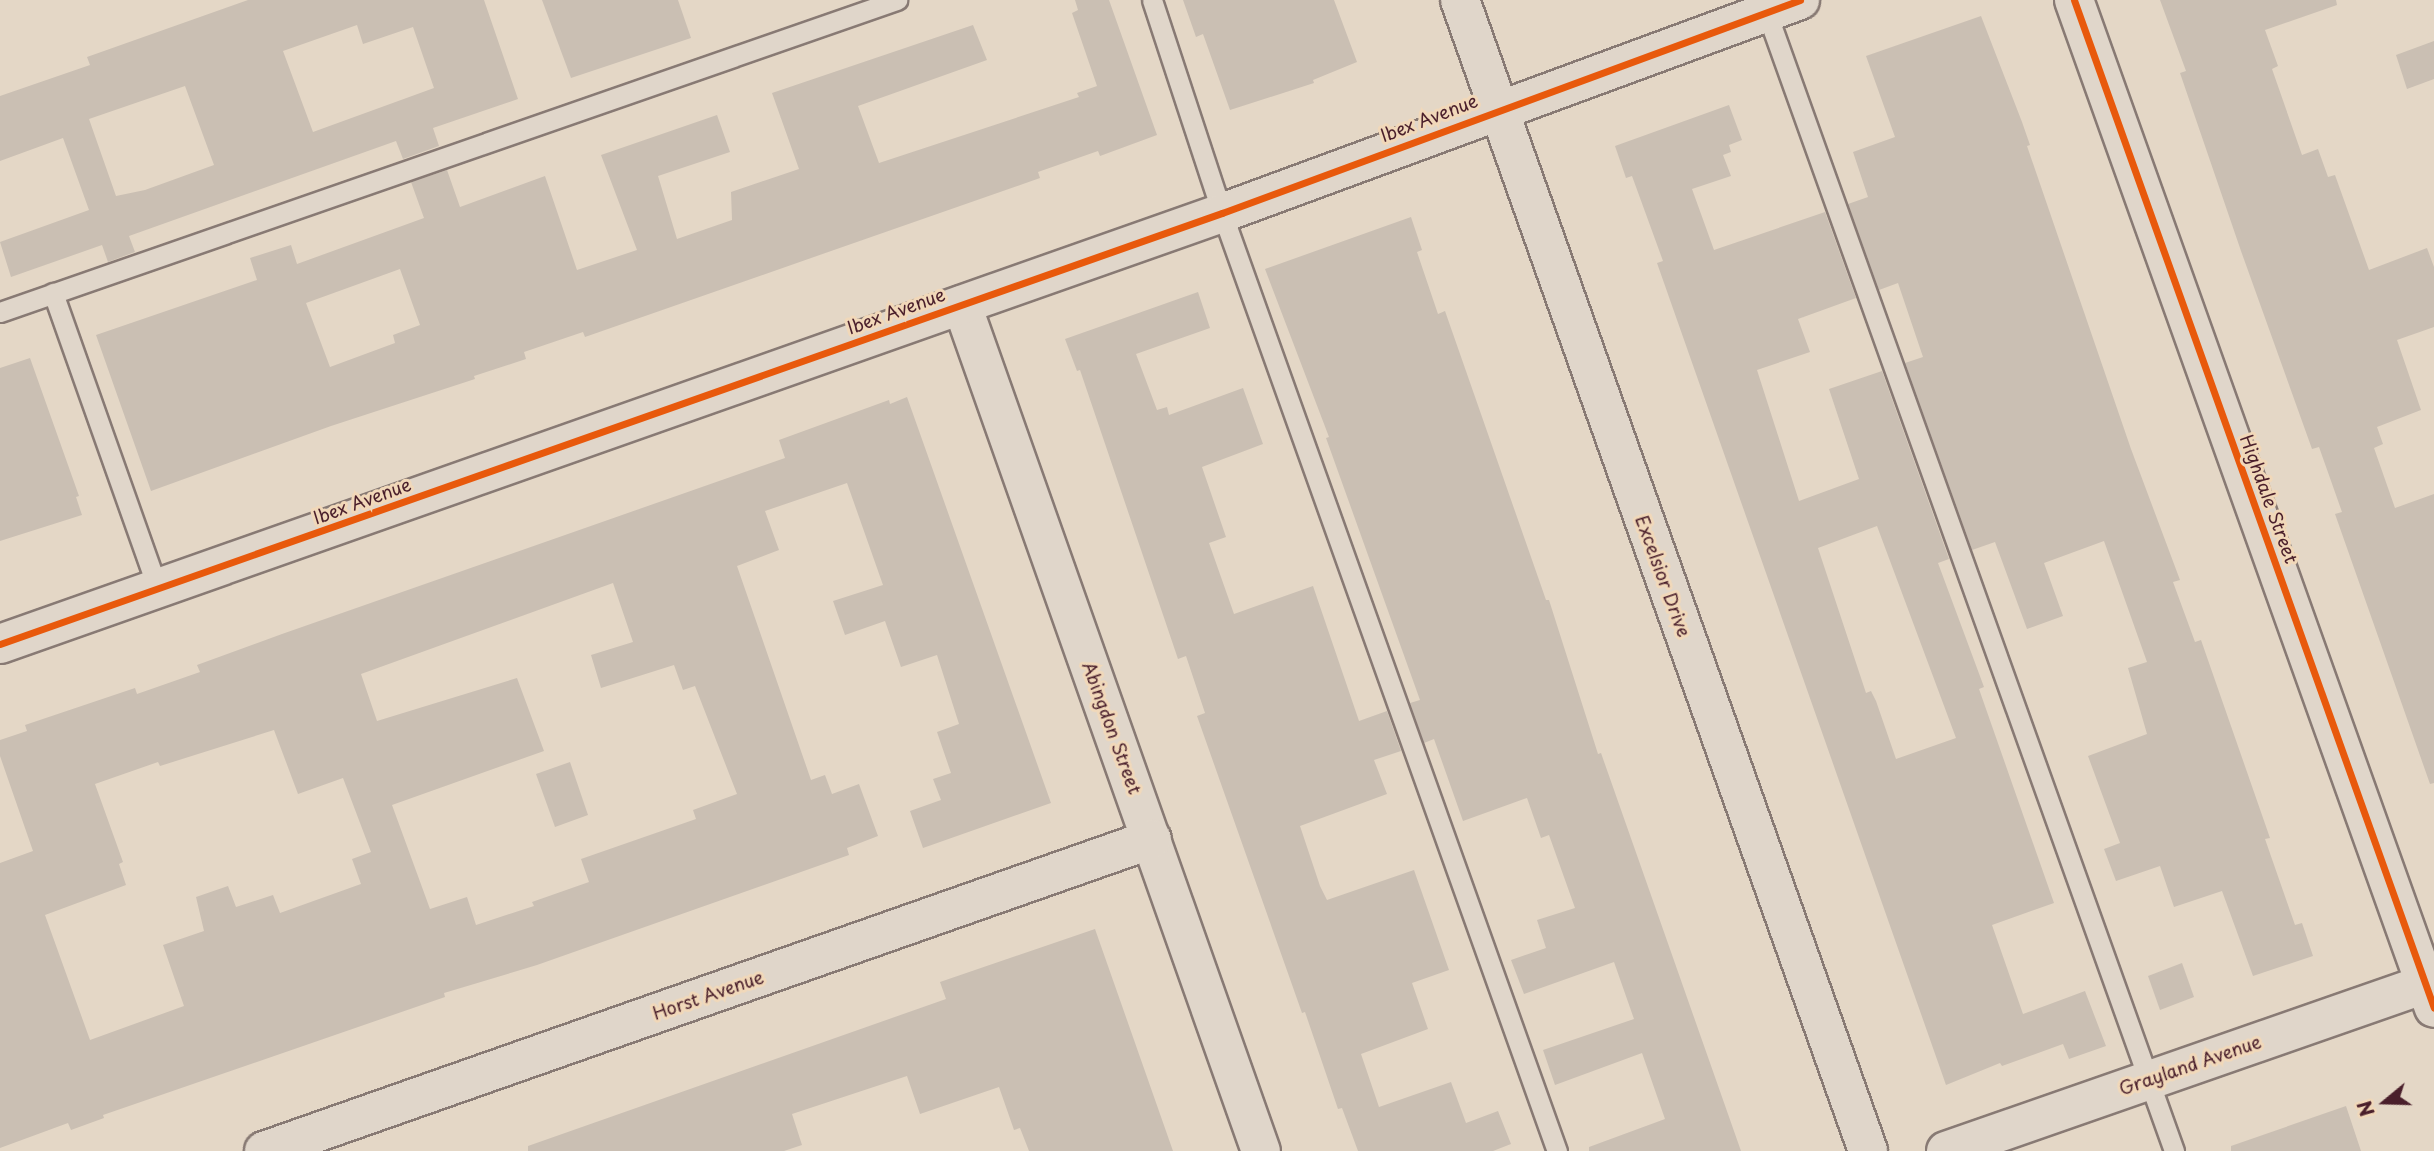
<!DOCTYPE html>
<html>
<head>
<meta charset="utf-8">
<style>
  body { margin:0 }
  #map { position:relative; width:2434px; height:1151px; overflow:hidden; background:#e4d7c6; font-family:"Playpen Sans",sans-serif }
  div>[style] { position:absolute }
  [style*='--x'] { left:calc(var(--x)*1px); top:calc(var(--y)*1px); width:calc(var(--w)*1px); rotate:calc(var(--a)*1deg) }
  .building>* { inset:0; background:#cabfb3 }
  .roads { filter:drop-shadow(2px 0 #887a74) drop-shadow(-2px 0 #887a74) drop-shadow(0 2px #887a74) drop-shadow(0 -2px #887a74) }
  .service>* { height:19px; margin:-9.5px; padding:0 9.5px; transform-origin:9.5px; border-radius:9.5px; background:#e0d6ca }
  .minor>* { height:38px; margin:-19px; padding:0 19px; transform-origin:19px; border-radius:19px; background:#e0d6ca }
  .secondary>* { height:38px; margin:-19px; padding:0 19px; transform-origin:19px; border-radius:19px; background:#e0d6ca }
  .cycleway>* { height:7px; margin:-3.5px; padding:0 3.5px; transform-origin:3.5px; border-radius:3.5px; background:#e8590c }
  span { translate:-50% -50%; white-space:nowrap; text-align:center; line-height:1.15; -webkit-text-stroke:6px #f1d8b9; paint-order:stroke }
  .street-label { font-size:18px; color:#4a1f2b }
  .north { position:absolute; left:2350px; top:1067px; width:70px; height:70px; -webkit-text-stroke:5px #f1d8b9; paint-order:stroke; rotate:251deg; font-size:19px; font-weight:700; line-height:28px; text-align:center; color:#4a1f2b }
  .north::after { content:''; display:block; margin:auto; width:24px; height:32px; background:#4a1f2b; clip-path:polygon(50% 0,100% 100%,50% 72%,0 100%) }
</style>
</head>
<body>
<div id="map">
  <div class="building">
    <div style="clip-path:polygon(evenodd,248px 0,484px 0,518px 99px,433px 128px,439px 146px,403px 159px,396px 141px,129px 236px,135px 252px,108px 262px,102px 245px,11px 277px,0 242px,89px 210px,63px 138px,0 161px,0 96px,90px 65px,87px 57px,248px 0,357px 25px,363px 44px,413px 27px,434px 88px,313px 132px,283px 51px,357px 25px,248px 0,185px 86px,214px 165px,145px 190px,116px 196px,89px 119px,185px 86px)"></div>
    <div style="clip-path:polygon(542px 0,678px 0,691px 38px,571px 78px)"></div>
    <div style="clip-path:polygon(evenodd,1075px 0,1109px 0,1157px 135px,1100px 156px,1098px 151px,1038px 172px,1040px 178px,585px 337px,583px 332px,524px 352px,526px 359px,474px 376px,475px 379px,331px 426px,151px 491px,96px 335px,257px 280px,250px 258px,291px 245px,297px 264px,424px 218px,411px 182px,447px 170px,460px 207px,545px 176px,577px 270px,637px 250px,601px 155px,717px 115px,730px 152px,658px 176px,677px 239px,732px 220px,731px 192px,799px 169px,772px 93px,973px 25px,987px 60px,858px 106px,879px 163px,1079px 97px,1077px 93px,1097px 86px,1072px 13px,1078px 10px,1075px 0,400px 269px,420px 325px,393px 335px,395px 343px,330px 367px,306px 303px,400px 269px)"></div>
    <div style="clip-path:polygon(1183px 0,1334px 0,1357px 62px,1313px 80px,1314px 83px,1230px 110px,1203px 34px,1196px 37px)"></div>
    <div style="clip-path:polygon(2160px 0,2336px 0,2337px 5px,2265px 30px,2278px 66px,2272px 69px,2302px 155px,2318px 149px,2328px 177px,2335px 175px,2369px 270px,2427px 248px,2434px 267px,2434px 327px,2397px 340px,2421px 410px,2377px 427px,2383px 444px,2374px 448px,2395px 508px,2434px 494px,2434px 783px,2430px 784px,2335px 514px,2342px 512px,2319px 447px,2312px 449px,2241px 251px,2180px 73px,2186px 71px)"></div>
    <div style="clip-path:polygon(1981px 16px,2022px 122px,2030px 145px,2027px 146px,2131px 449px,2180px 580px,2173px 582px,2195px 642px,2201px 640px,2270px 838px,2265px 839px,2295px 925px,2302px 923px,2313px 956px,2253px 976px,2222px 891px,2174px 907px,2160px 866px,2116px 881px,2104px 849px,2120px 843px,2088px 756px,2147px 734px,2128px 668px,2147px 662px,2104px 541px,2044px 563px,2063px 616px,2027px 629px,1995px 542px,1972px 550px,1905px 363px,1923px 357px,1898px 283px,1879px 290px,1848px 204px,1868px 197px,1853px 152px,1895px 137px,1866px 56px)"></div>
    <div style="clip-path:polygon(2434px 41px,2434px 79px,2407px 89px,2396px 55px)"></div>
    <div style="clip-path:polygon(evenodd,1729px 105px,1742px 140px,1729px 145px,1731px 152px,1723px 155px,1731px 176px,1692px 189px,1714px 250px,1825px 212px,1856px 298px,1798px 319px,1810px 352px,1757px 370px,1799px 501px,1859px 479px,1829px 389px,1882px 371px,1949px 559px,1938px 563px,1984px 687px,1979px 689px,2054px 903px,1992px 925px,2023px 1014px,2085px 991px,2106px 1046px,2069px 1059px,2063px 1044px,2002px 1066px,2000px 1063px,1946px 1085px,1657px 263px,1663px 261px,1632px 176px,1626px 178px,1615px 146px,1729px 105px,1877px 526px,1956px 738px,1896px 759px,1876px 701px,1871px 691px,1866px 693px,1818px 548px,1877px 526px)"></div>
    <div style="clip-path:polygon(1411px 217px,1422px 250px,1417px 252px,1438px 314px,1445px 311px,1546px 600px,1549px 600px,1598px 754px,1601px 753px,1741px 1151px,1589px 1151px,1589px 1147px,1665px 1119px,1642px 1053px,1555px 1085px,1543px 1050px,1634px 1019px,1614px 962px,1524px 994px,1511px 960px,1546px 948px,1537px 920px,1575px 908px,1549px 835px,1541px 838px,1527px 798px,1463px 821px,1434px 739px,1424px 743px,1410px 703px,1420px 700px,1326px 438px,1329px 437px,1265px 269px)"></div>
    <div style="clip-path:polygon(1198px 292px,1210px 328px,1136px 354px,1157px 410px,1167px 407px,1169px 415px,1243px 388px,1263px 444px,1202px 467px,1226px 537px,1209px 543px,1234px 614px,1313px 586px,1359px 721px,1387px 711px,1401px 751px,1374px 760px,1387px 794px,1300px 826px,1320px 886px,1327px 900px,1414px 870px,1449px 970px,1412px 983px,1428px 1029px,1361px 1054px,1379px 1107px,1451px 1082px,1466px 1123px,1498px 1111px,1511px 1144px,1493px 1151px,1358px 1151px,1342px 1108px,1338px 1109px,1305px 1012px,1302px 1013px,1290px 979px,1197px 716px,1205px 713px,1186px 656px,1178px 659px,1080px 370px,1077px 371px,1065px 339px)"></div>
    <div style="clip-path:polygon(30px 358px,79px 496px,76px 497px,82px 515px,0 541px,0 368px)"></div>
    <div style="clip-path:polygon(evenodd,907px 397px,1051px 803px,923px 848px,910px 811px,941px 800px,933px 779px,951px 773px,937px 732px,959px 724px,937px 655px,901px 667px,885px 621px,845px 635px,833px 601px,883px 585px,847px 483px,765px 511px,779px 550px,737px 566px,811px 780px,825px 775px,832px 794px,859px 784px,878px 836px,847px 848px,849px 855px,537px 965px,444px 993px,445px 997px,103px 1115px,104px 1118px,71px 1130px,68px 1123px,0 1148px,0 863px,33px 851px,0 756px,0 740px,27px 731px,25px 725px,135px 688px,137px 694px,200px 672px,197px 665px,282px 634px,785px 458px,779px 440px,889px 400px,890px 404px,907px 397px,613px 583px,633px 642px,591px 655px,601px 688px,674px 665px,683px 690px,695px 686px,737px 794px,693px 810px,696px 819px,581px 859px,589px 882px,532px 902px,534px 906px,476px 925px,467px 897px,430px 909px,392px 805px,544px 751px,517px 678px,377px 721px,361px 674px,613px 583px,907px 397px,274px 730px,298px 794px,343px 778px,371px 852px,352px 859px,361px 884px,280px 913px,273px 895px,236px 907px,228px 886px,196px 897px,204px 931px,163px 945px,184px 1006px,90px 1040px,45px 915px,126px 885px,119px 864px,123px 862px,95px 784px,158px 762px,160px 766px,274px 730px)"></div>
    <div style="clip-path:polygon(570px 762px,588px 815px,555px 827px,536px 774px)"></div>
    <div style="clip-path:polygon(1095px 929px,1173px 1151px,1029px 1151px,1020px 1128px,1014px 1130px,999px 1087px,920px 1114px,907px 1076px,792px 1114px,802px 1145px,784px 1151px,528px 1151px,528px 1146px,946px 999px,940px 982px)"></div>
    <div style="clip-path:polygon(2182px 963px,2194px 997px,2160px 1010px,2148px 976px)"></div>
    <div style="clip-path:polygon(2346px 1106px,2361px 1151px,2231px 1151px,2231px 1146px)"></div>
  </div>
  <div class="roads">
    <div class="service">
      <div style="--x:1152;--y:0;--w:224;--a:71.8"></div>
      <div style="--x:1222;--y:213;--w:996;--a:70.35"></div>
      <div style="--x:1764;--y:5;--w:1217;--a:70.31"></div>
      <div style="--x:53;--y:293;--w:315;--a:70.5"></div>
      <div style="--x:0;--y:312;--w:950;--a:-19.18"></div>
    </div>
    <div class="minor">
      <div style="--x:2074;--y:0;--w:1070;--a:70.35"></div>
      <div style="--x:962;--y:305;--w:897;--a:70.54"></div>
      <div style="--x:0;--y:644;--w:1296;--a:-19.43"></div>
      <div style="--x:1222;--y:213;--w:616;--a:-20.23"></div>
      <div style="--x:264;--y:1151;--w:941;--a:-19.36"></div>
      <div style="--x:1946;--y:1151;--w:517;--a:-19.21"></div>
    </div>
    <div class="secondary">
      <div style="--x:1460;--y:0;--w:1221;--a:70.48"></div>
    </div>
  </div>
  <div class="cycleway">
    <div style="--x:2074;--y:0;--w:1070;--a:70.35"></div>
    <div style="--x:0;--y:644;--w:1296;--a:-19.43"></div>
    <div style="--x:1222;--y:213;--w:616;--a:-20.23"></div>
  </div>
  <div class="street-label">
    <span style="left:1429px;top:118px;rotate:-21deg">Ibex Avenue</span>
    <span style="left:896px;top:311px;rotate:-20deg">Ibex Avenue</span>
    <span style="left:2269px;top:499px;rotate:70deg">Highdale Street</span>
    <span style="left:362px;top:501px;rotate:-20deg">Ibex Avenue</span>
    <span style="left:1663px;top:576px;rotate:70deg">Excelsior Drive</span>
    <span style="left:1112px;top:728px;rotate:70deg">Abingdon Street</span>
    <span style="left:708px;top:995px;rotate:-19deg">Horst Avenue</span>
    <span style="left:2190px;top:1065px;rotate:-19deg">Grayland Avenue</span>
  </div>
  <div class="north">N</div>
</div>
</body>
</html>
